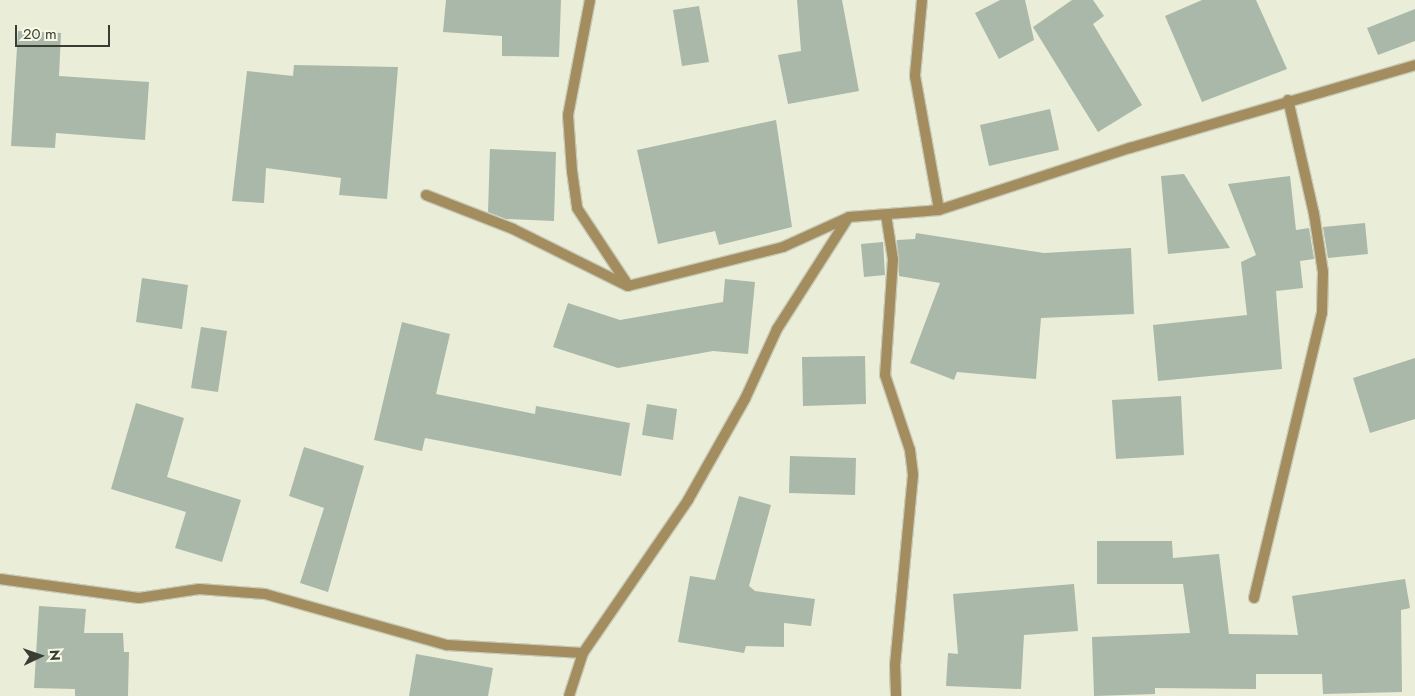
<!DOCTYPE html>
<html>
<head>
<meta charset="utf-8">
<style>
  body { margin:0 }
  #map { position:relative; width:1415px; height:696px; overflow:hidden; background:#eaedd8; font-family:Jost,sans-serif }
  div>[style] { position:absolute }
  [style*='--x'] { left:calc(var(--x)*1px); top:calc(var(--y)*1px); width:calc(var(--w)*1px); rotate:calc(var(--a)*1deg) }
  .building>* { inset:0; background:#a9b8a8 }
  .roads { filter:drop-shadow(1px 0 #c7cab7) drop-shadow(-1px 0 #c7cab7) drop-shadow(0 1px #c7cab7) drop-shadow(0 -1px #c7cab7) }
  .minor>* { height:10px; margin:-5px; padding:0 5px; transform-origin:5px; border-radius:5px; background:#a38c5e }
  span { translate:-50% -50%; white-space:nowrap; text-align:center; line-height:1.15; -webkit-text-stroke:4px #f7fae5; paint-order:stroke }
  .north { position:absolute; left:15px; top:631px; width:50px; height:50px; -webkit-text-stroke:4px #f7fae5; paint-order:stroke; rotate:87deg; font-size:14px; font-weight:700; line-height:20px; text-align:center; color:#3b3c34 }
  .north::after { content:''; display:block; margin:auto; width:18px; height:22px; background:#3b3c34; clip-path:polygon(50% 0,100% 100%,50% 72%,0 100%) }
  .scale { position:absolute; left:15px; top:25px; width:95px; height:22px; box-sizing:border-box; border:2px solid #3b3c34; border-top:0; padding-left:6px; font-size:15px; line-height:18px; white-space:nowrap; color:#3b3c34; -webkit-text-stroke:4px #f7fae5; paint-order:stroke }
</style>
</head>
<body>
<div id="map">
  <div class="building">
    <div style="clip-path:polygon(446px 0,561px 0,559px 57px,502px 56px,502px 36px,443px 32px)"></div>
    <div style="clip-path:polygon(797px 0,842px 0,859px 91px,788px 104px,778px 55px,801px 51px)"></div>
    <div style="clip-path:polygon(1000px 0,1025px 0,1034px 40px,999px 59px,975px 13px)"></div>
    <div style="clip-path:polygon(1072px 0,1093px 0,1104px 16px,1093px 24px,1142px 105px,1098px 132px,1033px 27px)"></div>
    <div style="clip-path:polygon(1202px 0,1256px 0,1287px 69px,1202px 102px,1165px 16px)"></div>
    <div style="clip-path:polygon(699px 6px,709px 62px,682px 66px,673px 10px)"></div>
    <div style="clip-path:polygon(1415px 9px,1415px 41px,1378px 55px,1367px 28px)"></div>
    <div style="clip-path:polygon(18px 31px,61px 33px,59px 76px,149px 82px,145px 140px,56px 133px,55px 148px,11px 146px)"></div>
    <div style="clip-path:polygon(294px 65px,398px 67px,387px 199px,339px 195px,341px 178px,266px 168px,264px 203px,232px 201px,247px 71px,293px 76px)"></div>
    <div style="clip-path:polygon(1050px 109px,1059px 150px,989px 166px,980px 125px)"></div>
    <div style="clip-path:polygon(776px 120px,792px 227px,719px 245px,715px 231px,658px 244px,637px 150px)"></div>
    <div style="clip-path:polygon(490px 149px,556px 152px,554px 221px,506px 219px,488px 212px)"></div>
    <div style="clip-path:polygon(1184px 174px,1230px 248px,1168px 254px,1161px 176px)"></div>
    <div style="clip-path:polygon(1290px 176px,1296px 230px,1309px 228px,1314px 259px,1300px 261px,1303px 288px,1276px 291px,1282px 369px,1158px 381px,1153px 325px,1247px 315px,1241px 262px,1256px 255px,1228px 184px)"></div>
    <div style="clip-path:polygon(1365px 223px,1368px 254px,1328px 258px,1323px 227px)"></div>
    <div style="clip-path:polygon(916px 233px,1044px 253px,1131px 248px,1134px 314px,1041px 318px,1036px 379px,957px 372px,954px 380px,910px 363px,940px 283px,899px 276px,897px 240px,915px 239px)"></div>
    <div style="clip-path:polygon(883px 242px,885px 275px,864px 277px,861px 244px)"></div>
    <div style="clip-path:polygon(142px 278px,188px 285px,182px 329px,136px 322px)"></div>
    <div style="clip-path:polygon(725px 279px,755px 282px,748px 354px,713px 351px,618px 368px,553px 347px,568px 303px,620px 320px,723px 302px)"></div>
    <div style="clip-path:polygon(402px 322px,450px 334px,436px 394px,535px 414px,536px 406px,630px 423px,621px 476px,425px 438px,422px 451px,374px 440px)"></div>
    <div style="clip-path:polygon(201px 327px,227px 331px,218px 392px,191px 388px)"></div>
    <div style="clip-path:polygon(865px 356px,866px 404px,803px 406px,802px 357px)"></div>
    <div style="clip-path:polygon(1415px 358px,1415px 419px,1370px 433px,1353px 378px)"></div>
    <div style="clip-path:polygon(1181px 396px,1184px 455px,1116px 459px,1112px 400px)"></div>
    <div style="clip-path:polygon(136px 403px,184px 418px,167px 477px,241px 500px,222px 562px,175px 548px,186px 512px,111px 489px)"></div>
    <div style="clip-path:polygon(647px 404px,677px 409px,673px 440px,642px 435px)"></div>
    <div style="clip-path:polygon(304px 447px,364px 466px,328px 592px,300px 583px,324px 508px,289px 496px)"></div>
    <div style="clip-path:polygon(790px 456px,856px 458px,855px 495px,789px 493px)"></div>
    <div style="clip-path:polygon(739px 496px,771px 505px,749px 586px,755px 591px,815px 599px,811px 626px,784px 623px,784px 647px,746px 646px,744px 653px,678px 642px,690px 576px,715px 580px)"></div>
    <div style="clip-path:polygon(1097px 541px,1172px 541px,1173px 558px,1219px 554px,1229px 634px,1298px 635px,1292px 596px,1405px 579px,1410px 608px,1401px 610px,1402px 692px,1323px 694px,1322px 674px,1256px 674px,1256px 689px,1155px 688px,1155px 694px,1094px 696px,1092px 637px,1190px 633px,1183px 584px,1097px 584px)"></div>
    <div style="clip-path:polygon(1074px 584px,1078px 631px,1024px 635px,1021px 689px,946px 686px,948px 653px,958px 654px,953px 594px)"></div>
    <div style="clip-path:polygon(39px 606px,86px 609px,84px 633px,123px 633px,124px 652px,129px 652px,128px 696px,75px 696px,75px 689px,34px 688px)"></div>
    <div style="clip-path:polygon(416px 654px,493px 668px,488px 696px,409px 696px)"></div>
  </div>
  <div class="roads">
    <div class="minor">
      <div style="--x:590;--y:0;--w:117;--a:100.8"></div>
      <div style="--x:568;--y:115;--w:56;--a:85.9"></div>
      <div style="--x:572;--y:171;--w:37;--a:82"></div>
      <div style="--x:577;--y:208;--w:92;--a:56.5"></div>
      <div style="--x:922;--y:0;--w:76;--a:95.3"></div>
      <div style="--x:915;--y:76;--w:136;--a:79.8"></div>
      <div style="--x:426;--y:195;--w:93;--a:21.3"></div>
      <div style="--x:513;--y:229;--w:128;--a:26.4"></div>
      <div style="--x:628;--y:286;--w:160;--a:-14.1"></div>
      <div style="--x:783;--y:247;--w:72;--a:-24.4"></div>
      <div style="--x:849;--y:217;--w:90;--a:-4.4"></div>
      <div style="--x:939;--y:210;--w:201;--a:-18"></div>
      <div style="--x:1130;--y:148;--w:297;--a:-16.2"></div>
      <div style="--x:886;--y:215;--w:45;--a:81"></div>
      <div style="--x:893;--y:259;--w:116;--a:93.9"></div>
      <div style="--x:885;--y:375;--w:79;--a:71.6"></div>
      <div style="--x:910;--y:450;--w:25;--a:83"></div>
      <div style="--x:913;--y:475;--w:191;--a:95.4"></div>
      <div style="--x:895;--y:665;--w:31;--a:88"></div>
      <div style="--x:0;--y:579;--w:140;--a:7.8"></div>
      <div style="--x:139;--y:598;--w:61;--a:-8.5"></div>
      <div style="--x:199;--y:589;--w:66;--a:4.3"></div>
      <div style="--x:265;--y:594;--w:189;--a:15.7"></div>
      <div style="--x:447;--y:645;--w:136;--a:3.4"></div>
      <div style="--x:1254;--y:598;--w:293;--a:-76.6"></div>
      <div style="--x:1322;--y:313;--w:41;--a:-88.6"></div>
      <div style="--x:1323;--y:272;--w:59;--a:-98.8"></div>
      <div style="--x:1314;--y:214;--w:117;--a:-102.8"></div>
      <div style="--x:569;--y:696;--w:45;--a:-72"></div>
      <div style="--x:583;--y:653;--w:186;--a:-55.5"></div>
      <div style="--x:688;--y:500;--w:116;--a:-60.6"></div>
      <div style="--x:745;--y:399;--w:77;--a:-65.4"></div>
      <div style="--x:777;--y:329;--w:132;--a:-57.4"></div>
    </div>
  </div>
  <div class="north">N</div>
  <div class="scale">20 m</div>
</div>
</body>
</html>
